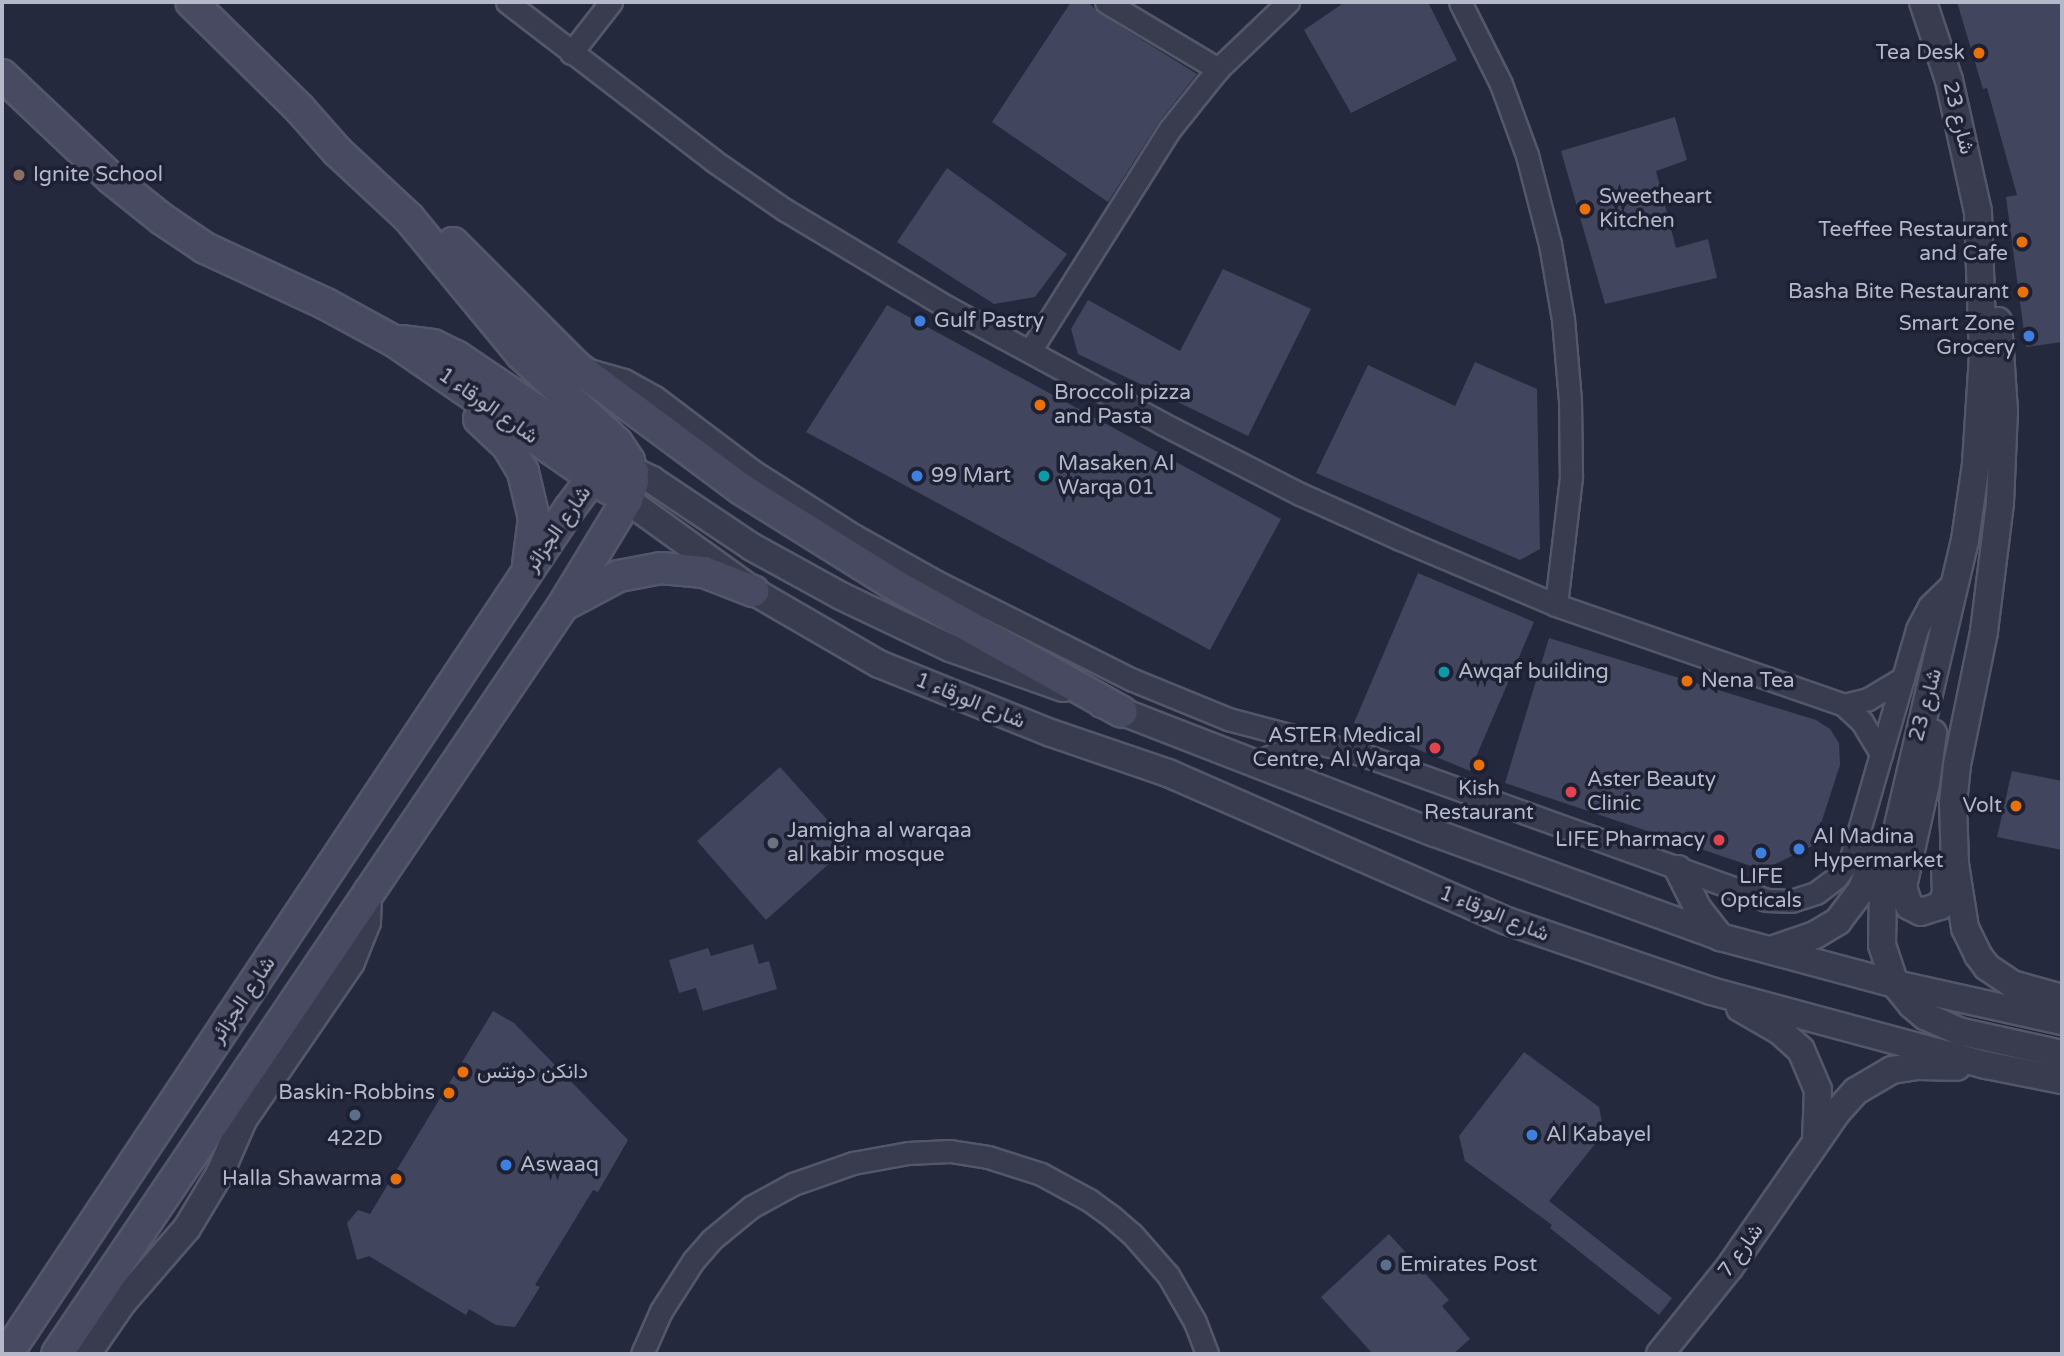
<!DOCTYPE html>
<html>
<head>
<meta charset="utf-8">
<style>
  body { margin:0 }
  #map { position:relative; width:2064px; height:1356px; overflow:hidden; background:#25293e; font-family:"Varela Round",Vazirmatn,sans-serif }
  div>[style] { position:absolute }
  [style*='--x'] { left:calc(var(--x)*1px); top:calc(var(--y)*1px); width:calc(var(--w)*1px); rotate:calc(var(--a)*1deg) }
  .building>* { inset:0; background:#41465e }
  .roads { filter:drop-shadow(2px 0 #545769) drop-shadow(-2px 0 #545769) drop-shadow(0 2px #545769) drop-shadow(0 -2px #545769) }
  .minor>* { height:21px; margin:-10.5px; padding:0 10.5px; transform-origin:10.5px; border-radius:10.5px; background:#393c4e }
  .tertiary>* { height:26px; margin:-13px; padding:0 13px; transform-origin:13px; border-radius:13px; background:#393c4e }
  .secondary>* { height:30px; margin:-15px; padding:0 15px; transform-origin:15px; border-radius:15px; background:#474a61 }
  .dots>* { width:19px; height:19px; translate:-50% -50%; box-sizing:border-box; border:4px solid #1e2133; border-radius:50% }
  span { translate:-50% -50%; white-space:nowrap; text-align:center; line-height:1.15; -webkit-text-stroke:7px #1e2133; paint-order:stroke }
  .poi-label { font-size:21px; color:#b5b8c9 }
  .right { translate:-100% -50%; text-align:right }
  .left { translate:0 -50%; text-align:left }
  .street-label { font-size:21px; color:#b5b8c9 }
  .frame { position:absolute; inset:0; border:4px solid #b5b8c9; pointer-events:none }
</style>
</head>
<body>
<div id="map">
  <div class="building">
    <div style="clip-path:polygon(1071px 2px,1088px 2px,1099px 13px,1197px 74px,1159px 122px,1108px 202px,992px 122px)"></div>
    <div style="clip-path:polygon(1345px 2px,1428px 2px,1457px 60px,1351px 113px,1304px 30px)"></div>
    <div style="clip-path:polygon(1957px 2px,2062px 2px,2062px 342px,2026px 347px,2006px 197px,2017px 195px,1987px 88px,1983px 89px)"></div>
    <div style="clip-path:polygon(1675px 117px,1687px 160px,1656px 171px,1676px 248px,1708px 239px,1717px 278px,1605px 304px,1561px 151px)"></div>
    <div style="clip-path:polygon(947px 168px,1067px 254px,1035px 297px,994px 304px,897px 242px)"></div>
    <div style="clip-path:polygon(1223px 269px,1311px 309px,1248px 436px,1078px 354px,1071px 329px,1088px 300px,1180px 351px)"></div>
    <div style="clip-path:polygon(887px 305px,1281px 519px,1210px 650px,806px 432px)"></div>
    <div style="clip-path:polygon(1475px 362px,1537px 389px,1540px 549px,1520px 560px,1316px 473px,1368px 365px,1455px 406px)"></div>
    <div style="clip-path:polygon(1418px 573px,1534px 622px,1470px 771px,1354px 723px)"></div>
    <div style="clip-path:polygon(1549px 638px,1816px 720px,1830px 729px,1839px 743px,1840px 765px,1814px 845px,1763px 870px,1505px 783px)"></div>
    <div style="clip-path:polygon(780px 767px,850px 845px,766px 920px,697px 841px)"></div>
    <div style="clip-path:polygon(2012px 771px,2062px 781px,2062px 850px,1997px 837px)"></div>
    <div style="clip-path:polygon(753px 944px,759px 964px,769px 961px,777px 989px,703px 1011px,696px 988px,679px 993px,669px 960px,708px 948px,711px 956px)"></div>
    <div style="clip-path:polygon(493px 1011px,514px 1023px,628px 1140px,598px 1192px,593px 1190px,535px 1285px,540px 1287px,515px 1327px,496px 1325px,469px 1309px,466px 1315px,369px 1256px,357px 1260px,347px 1223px,358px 1210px,370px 1214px)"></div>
    <div style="clip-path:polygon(1524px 1052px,1599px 1107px,1604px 1133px,1549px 1201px,1672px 1298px,1659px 1315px,1550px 1228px,1552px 1225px,1465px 1161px,1459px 1136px)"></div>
    <div style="clip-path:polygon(1389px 1234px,1449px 1300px,1442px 1306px,1470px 1339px,1453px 1354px,1373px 1354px,1321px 1297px)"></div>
  </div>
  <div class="roads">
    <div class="minor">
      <div style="--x:507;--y:2;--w:261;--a:37.5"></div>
      <div style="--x:714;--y:161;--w:86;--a:34.6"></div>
      <div style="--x:785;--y:210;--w:189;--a:30.9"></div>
      <div style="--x:947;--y:307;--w:246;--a:28.4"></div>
      <div style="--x:1163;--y:424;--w:154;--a:27.1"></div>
      <div style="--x:1300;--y:494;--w:110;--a:24.2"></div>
      <div style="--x:1400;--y:539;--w:169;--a:22.9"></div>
      <div style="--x:1556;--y:605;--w:305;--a:19.1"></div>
      <div style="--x:1844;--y:705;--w:25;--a:43"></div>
      <div style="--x:1862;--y:722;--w:37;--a:59"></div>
      <div style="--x:1106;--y:2;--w:131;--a:30.9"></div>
      <div style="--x:1460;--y:2;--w:92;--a:63.4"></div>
      <div style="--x:1501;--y:84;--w:76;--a:69.9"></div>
      <div style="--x:1527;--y:155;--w:92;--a:75.5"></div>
      <div style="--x:1550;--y:244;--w:76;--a:80.2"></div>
      <div style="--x:1563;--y:319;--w:81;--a:85.1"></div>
      <div style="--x:1570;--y:400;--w:77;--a:89.3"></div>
      <div style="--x:1571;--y:477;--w:129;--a:96.7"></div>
      <div style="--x:571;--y:53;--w:65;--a:-51.9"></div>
      <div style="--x:1030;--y:351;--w:262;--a:-57.8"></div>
      <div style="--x:1170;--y:129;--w:77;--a:-51.3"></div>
      <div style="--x:1218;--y:69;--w:97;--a:-43.7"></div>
      <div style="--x:589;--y:370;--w:36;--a:16"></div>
      <div style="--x:624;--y:380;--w:35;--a:29"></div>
      <div style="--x:655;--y:397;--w:123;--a:37.1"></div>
      <div style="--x:753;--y:471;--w:121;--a:32.5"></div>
      <div style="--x:855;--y:536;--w:94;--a:29.3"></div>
      <div style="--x:937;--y:582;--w:219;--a:26.6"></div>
      <div style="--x:1133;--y:680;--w:103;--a:22.3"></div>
      <div style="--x:1228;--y:719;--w:141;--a:14.8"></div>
      <div style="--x:1364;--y:755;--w:427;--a:19.8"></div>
      <div style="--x:1766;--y:900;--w:25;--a:2"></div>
      <div style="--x:1791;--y:901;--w:26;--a:-18"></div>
      <div style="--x:1816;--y:893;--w:25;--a:-37"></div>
      <div style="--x:1836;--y:878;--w:25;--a:-53"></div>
      <div style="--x:1851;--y:858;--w:238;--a:-73.9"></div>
      <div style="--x:1917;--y:629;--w:26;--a:-62"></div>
      <div style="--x:1929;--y:606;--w:37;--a:-44"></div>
      <div style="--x:1844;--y:705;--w:25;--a:-14"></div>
      <div style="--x:1868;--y:699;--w:41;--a:-31"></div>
      <div style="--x:642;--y:1354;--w:47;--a:-66.2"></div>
      <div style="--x:661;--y:1311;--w:59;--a:-57.4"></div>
      <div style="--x:693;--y:1261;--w:28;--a:-49"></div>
      <div style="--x:711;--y:1240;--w:52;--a:-39.5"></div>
      <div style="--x:751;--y:1207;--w:48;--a:-28.7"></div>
      <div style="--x:793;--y:1184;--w:64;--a:-19.3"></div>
      <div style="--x:853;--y:1163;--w:56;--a:-10.3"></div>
      <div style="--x:908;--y:1153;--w:42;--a:-2.7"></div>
      <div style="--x:950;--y:1151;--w:38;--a:9"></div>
      <div style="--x:988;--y:1157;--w:56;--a:17.8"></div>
      <div style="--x:1041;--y:1174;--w:55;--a:28.4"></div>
      <div style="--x:1089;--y:1200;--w:27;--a:36"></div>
      <div style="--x:1111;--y:1216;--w:28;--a:41"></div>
      <div style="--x:1132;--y:1234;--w:55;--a:48.7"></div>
      <div style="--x:1168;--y:1275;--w:54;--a:60.1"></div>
      <div style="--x:1195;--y:1322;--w:34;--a:69"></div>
    </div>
    <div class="tertiary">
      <div style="--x:1923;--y:2;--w:82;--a:71.6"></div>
      <div style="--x:1949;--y:80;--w:135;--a:77.6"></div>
      <div style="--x:1978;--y:212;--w:143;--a:88"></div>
      <div style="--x:1983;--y:355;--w:109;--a:93.7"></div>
      <div style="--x:1976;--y:464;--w:77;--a:98.2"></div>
      <div style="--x:1965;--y:540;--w:359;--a:103.2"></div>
      <div style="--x:1883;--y:889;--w:56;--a:91"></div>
      <div style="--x:1882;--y:945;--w:41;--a:71.6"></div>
      <div style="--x:1895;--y:984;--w:27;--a:51"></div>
      <div style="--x:1912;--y:1005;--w:17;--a:40"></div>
      <div style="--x:1925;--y:1016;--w:36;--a:24"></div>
      <div style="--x:1958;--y:1031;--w:107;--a:12.5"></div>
      <div style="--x:1998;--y:321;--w:90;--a:86.2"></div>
      <div style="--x:2004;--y:411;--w:92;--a:92.5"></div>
      <div style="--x:2000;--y:503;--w:130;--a:97.1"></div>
      <div style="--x:1984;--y:632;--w:136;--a:101.5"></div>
      <div style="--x:1957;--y:765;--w:38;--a:96"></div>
      <div style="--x:1953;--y:803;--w:61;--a:88.1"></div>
      <div style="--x:1955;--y:864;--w:65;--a:81.1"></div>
      <div style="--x:1965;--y:928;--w:30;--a:64"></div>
      <div style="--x:1978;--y:955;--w:15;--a:53"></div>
      <div style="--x:1987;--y:967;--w:30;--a:34"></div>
      <div style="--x:2012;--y:984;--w:52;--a:15.6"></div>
      <div style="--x:633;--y:471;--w:21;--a:25"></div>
      <div style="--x:652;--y:480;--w:120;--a:33.8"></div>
      <div style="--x:752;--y:547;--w:102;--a:28.8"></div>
      <div style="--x:841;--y:596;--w:121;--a:25.5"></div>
      <div style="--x:950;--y:648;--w:120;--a:19.5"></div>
      <div style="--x:627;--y:500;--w:155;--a:35.8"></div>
      <div style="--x:753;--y:591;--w:146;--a:30.1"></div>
      <div style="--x:879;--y:664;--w:185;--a:21.9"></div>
      <div style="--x:1051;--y:733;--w:124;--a:18.9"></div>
      <div style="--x:1168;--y:773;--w:370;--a:23.6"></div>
      <div style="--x:1507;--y:921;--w:216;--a:18.9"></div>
      <div style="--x:1711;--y:991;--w:285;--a:15.1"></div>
      <div style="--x:1986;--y:1065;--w:77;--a:11.2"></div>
      <div style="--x:1102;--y:704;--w:357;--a:21.2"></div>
      <div style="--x:1435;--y:833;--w:303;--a:20"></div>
      <div style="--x:1720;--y:937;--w:181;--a:15"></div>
      <div style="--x:1895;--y:984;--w:171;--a:12.5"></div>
      <div style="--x:1933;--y:733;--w:50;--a:98"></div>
      <div style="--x:1926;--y:783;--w:107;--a:102.5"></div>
      <div style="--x:1903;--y:887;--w:20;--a:72"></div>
      <div style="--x:1909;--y:906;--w:13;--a:27"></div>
      <div style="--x:1921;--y:912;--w:20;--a:-18"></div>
      <div style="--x:1940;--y:906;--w:13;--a:-63"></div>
      <div style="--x:1946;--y:894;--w:24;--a:-92"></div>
      <div style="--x:1260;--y:764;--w:58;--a:-22.2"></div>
      <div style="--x:1678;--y:869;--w:45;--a:63.4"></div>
      <div style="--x:1698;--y:909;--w:36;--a:52"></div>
      <div style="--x:1771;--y:950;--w:46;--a:-18.8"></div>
      <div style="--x:1815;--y:935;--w:27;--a:-31"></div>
      <div style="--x:1838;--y:921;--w:40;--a:-53"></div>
      <div style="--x:1862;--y:889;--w:44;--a:-69.9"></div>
      <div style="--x:1740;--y:1008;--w:46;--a:29.9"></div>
      <div style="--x:1780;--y:1031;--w:28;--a:42"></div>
      <div style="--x:1801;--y:1050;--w:43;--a:67"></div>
      <div style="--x:1818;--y:1090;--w:49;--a:92.3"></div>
      <div style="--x:87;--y:1354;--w:62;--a:-55.5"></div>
      <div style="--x:122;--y:1303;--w:99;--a:-49.1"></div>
      <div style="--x:187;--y:1228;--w:64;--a:-59"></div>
      <div style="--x:220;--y:1173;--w:58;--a:-66.5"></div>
      <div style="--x:243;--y:1120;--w:191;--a:-55.6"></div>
      <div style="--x:351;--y:962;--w:43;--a:-68.2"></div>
      <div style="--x:367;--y:922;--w:32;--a:-88"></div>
      <div style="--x:1660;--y:1354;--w:110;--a:-51.3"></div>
      <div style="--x:1729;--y:1268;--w:190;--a:-55.3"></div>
      <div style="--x:1837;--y:1112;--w:28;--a:-48"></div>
      <div style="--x:1856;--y:1091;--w:42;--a:-30.3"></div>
      <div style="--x:1892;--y:1070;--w:26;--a:-9"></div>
      <div style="--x:1918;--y:1066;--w:39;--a:1"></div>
    </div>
    <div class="secondary">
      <div style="--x:2;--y:75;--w:151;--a:43.4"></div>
      <div style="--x:112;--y:179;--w:64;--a:38.7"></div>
      <div style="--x:162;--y:219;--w:52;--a:34"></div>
      <div style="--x:205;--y:248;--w:133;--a:24.8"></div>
      <div style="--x:326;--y:304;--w:77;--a:28.6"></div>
      <div style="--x:394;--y:341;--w:261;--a:34.5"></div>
      <div style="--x:453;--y:243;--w:175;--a:45"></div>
      <div style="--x:577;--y:367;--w:204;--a:36.6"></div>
      <div style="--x:741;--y:489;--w:179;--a:32"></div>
      <div style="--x:893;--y:584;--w:262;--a:29.2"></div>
      <div style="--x:401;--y:341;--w:32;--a:7"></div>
      <div style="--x:433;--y:345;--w:25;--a:26"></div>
      <div style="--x:456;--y:356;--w:164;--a:34.1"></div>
      <div style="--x:592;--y:448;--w:14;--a:-21"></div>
      <div style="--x:605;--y:443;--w:10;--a:-79"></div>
      <div style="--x:479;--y:419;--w:38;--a:43"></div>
      <div style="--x:507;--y:445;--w:31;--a:59"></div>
      <div style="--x:523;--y:472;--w:47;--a:76.6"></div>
      <div style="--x:534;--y:518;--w:46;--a:97.4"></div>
      <div style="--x:568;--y:603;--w:58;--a:-27.9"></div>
      <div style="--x:619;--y:576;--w:43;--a:-10.8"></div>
      <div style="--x:661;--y:568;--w:43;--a:5.3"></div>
      <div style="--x:704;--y:572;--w:53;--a:21.2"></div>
      <div style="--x:7;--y:1354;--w:1016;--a:-56.36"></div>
      <div style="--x:570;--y:508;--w:36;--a:-53"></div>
      <div style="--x:592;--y:479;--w:21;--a:-25"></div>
      <div style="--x:611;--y:470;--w:22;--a:3"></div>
      <div style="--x:57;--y:1354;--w:902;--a:-55.94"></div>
      <div style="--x:562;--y:607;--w:125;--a:-58.7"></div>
      <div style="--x:627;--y:500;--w:20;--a:-72"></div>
      <div style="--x:633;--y:481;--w:20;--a:-101"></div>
      <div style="--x:629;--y:461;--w:22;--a:-124"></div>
      <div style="--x:617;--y:443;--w:131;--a:-137.2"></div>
      <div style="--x:521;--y:354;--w:176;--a:-129.5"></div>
      <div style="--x:409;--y:218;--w:98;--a:-137.1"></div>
      <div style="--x:337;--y:151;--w:57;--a:-131.5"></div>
      <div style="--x:299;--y:108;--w:151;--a:-135.5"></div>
    </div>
  </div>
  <div class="dots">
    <div style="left:1979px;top:53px;background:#e8710a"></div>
    <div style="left:19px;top:175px;background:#8d6e63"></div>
    <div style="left:1585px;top:209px;background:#e8710a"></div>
    <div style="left:2022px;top:242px;background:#e8710a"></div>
    <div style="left:2023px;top:292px;background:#e8710a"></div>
    <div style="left:920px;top:321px;background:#3f7fe0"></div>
    <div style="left:2029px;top:336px;background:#3f7fe0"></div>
    <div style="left:1040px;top:405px;background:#e8710a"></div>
    <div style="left:917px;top:476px;background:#3f7fe0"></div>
    <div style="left:1044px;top:476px;background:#0f9aa8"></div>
    <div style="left:1444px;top:672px;background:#0f9aa8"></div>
    <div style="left:1687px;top:681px;background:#e8710a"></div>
    <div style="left:1435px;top:748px;background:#e0444e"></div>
    <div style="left:1479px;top:765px;background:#e8710a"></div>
    <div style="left:1571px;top:792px;background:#e0444e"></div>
    <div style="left:2016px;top:806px;background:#e8710a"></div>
    <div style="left:1719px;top:840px;background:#e0444e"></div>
    <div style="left:773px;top:843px;background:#6b7280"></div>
    <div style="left:1799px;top:849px;background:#3f7fe0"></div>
    <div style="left:1761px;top:853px;background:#3f7fe0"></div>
    <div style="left:463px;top:1072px;background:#e8710a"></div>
    <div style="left:449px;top:1093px;background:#e8710a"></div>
    <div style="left:355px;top:1115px;background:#5c6f8a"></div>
    <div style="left:1532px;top:1135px;background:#3f7fe0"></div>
    <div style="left:506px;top:1165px;background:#3f7fe0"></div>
    <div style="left:396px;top:1179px;background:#e8710a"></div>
    <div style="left:1386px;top:1265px;background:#5c6f8a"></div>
  </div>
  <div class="poi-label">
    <span class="right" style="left:1965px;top:53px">Tea Desk</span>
    <span class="left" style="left:33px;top:175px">Ignite School</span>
    <span class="left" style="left:1599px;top:209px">Sweetheart<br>Kitchen</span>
    <span class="right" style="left:2008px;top:242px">Teeffee Restaurant<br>and Cafe</span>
    <span class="right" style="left:2009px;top:292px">Basha Bite Restaurant</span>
    <span class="left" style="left:934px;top:321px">Gulf Pastry</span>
    <span class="right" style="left:2015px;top:336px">Smart Zone<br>Grocery</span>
    <span class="left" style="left:1054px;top:405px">Broccoli pizza<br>and Pasta</span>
    <span class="left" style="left:1058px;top:476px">Masaken Al<br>Warqa 01</span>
    <span class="left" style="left:931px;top:476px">99 Mart</span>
    <span class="left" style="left:1458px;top:672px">Awqaf building</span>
    <span class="left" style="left:1701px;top:681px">Nena Tea</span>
    <span class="right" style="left:1421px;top:748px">ASTER Medical<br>Centre, Al Warqa</span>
    <span class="left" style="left:1587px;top:792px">Aster Beauty<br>Clinic</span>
    <span style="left:1479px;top:801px">Kish<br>Restaurant</span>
    <span class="right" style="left:2002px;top:806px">Volt</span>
    <span class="left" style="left:787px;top:843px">Jamigha al warqaa<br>al kabir mosque</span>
    <span class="left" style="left:1813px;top:849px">Al Madina<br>Hypermarket</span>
    <span class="right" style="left:1705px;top:840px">LIFE Pharmacy</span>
    <span style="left:1761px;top:889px">LIFE<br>Opticals</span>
    <span class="left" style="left:477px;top:1072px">دانكن دونتس</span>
    <span class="right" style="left:435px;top:1093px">Baskin-Robbins</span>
    <span class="left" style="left:1546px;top:1135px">Al Kabayel</span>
    <span style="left:355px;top:1139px">422D</span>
    <span class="left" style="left:520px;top:1165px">Aswaaq</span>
    <span class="right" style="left:382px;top:1179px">Halla Shawarma</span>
    <span class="left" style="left:1400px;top:1265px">Emirates Post</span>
  </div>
  <div class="street-label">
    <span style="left:1958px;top:118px;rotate:76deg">شارع 23</span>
    <span style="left:488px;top:406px;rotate:35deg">شارع الورقاء 1</span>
    <span style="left:558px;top:529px;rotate:-55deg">شارع الجزائر</span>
    <span style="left:970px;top:701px;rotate:22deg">شارع الورقاء 1</span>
    <span style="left:1926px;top:705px;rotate:-75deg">شارع 23</span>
    <span style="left:1494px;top:914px;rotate:22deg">شارع الورقاء 1</span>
    <span style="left:243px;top:1000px;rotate:-56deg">شارع الجزائر</span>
    <span style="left:1741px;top:1251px;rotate:-54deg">شارع 7</span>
  </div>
  <div class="frame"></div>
</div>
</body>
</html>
